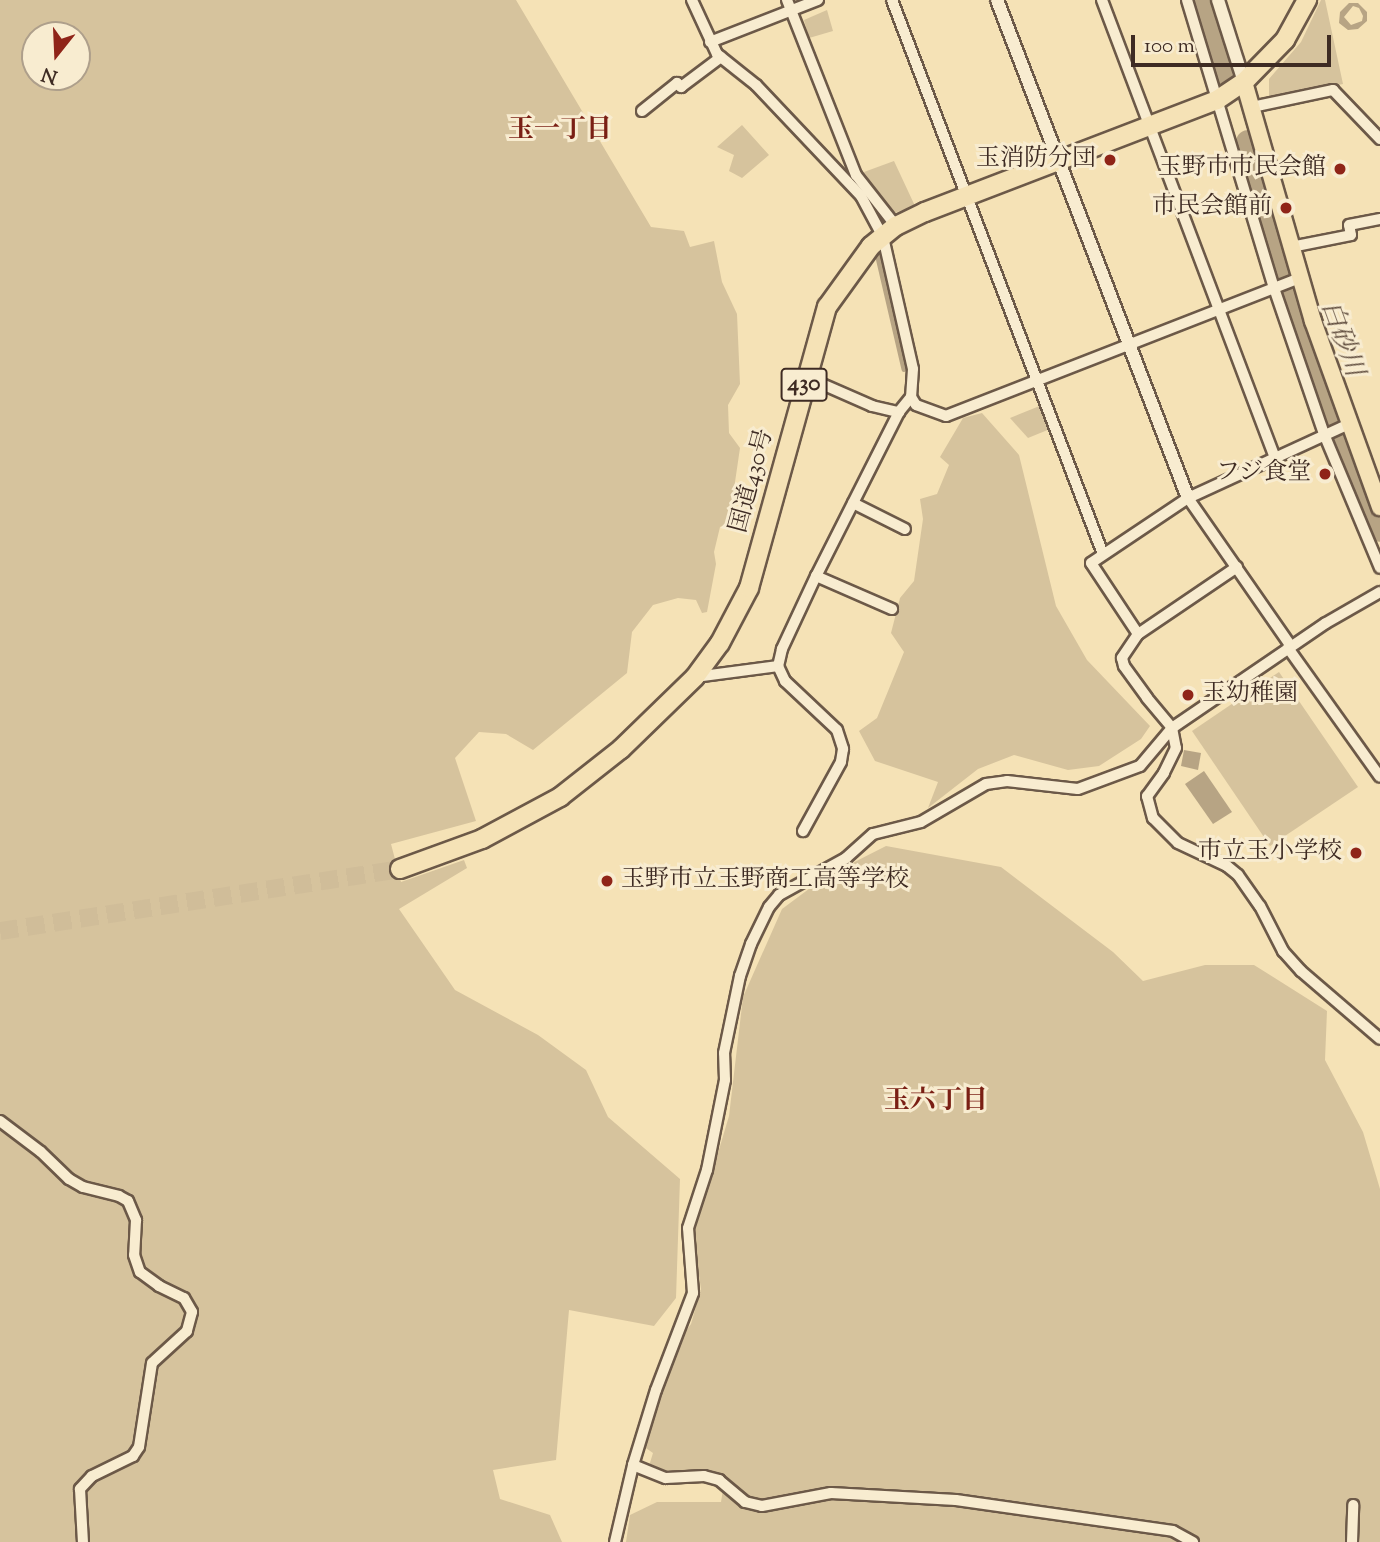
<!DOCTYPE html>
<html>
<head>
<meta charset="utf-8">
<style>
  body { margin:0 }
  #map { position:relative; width:1380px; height:1542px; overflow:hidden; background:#f5e2b6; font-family:"Sorts Mill Goudy","Noto Serif JP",serif }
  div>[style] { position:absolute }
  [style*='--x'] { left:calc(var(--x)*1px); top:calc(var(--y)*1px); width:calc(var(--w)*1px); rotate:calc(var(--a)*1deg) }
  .green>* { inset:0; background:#d6c39d }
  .water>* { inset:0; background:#b7a484 }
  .stream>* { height:4.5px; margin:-2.25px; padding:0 2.25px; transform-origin:2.25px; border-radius:2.25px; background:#b7a484 }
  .river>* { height:24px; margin:-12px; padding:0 12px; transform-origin:12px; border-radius:12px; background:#b7a484 }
  .trunk-tunnel>* { height:18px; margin-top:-9px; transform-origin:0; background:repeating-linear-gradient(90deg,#d0bd99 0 18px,transparent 0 27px) }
  .roads { filter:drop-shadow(2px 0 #6c5948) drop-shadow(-2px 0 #6c5948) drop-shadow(0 2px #6c5948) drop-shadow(0 -2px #6c5948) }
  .minor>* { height:10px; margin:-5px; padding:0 5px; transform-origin:5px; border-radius:5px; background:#f8ecd0 }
  .tertiary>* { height:12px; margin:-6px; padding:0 6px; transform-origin:6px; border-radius:6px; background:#f8ecd0 }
  .primary>* { height:16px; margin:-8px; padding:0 8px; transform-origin:8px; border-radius:8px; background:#f5e2b6 }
  .trunk>* { height:18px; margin:-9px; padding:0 9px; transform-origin:9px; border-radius:9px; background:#f5e2b6 }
  .dots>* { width:19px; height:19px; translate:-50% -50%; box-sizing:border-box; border:4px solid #f8ecd0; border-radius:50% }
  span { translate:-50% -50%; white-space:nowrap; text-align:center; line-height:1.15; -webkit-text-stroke:6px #f8ecd0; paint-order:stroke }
  .shield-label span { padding:2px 5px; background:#f8ecd0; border:2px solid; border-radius:5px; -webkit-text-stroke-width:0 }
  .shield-label { font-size:23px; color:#3e2b23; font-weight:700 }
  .poi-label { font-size:24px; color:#3e2b23 }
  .right { translate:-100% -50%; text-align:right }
  .left { translate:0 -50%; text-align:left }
  .street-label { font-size:24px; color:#3e2b23 }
  .neighbourhood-label { font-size:26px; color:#7a1f14; font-weight:700 }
  .water-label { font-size:26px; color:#624f40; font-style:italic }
  .north { position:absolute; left:21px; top:21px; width:70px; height:70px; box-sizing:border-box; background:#f8ecd0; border:2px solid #ae9f8b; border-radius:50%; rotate:198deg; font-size:19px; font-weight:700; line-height:28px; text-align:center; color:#3e2b23 }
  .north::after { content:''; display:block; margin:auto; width:24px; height:32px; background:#8f2418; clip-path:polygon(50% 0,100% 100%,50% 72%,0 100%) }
  .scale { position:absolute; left:1131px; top:35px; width:200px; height:32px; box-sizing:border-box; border:4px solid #3e2b23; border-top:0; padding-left:9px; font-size:21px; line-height:24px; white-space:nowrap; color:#3e2b23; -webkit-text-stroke:5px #f8ecd0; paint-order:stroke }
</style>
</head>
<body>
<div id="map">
  <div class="green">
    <div style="clip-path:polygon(evenodd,0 0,516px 0,651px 227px,684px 231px,690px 247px,714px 241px,722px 282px,737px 314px,740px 384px,728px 405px,729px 433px,740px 448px,729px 523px,720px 527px,714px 552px,716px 564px,707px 612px,702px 613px,696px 600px,678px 598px,653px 605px,632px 632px,627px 673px,533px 750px,506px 734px,479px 732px,455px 758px,476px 821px,391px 844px,401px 882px,464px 860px,467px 868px,399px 909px,455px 990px,538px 1035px,586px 1070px,608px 1117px,680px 1179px,676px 1298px,654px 1326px,569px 1310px,556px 1460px,493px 1470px,500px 1499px,550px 1515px,562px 1542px,0 1542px,0 0,35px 35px,77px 35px,77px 77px,35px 77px,35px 35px)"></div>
    <div style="clip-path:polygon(1321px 0,1325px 0,1343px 84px,1269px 99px,1269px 79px,1301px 42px)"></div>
    <div style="clip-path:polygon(827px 10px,833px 31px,809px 38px,804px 20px)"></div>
    <div style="clip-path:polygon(742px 125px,769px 155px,742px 178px,729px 171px,734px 155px,717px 147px)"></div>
    <div style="clip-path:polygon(894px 161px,915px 206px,891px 214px,864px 172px)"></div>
    <div style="clip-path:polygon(1042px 405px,1050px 429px,1028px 438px,1010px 418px)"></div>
    <div style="clip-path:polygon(982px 413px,1019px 455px,1056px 606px,1087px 660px,1150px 726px,1141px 739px,1099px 766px,1068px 770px,1014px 755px,978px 769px,928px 808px,938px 782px,875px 761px,859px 731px,877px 718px,904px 652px,891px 633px,900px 598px,914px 581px,923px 519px,920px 499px,937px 494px,949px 465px,940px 457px,963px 418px)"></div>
    <div style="clip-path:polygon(1279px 672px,1358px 787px,1270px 846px,1192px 731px)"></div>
    <div style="clip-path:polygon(886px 846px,1001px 867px,1113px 952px,1143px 981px,1205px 965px,1254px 965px,1327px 1011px,1325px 1060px,1363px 1132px,1380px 1189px,1380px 1542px,626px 1542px,630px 1515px,657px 1502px,721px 1502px,725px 1477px,701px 1470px,667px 1473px,649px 1466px,653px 1453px,643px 1446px,678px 1342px,691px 1324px,701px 1289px,693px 1237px,729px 1116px,743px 997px,782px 909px,825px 877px)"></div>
  </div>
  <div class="water">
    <div style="clip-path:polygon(evenodd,1349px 3px,1358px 3px,1367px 12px,1367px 21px,1358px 29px,1348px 30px,1339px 23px,1340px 12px,1349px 3px,1353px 6px,1359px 8px,1363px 16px,1362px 21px,1351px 25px,1344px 17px,1353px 6px)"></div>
    <div style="clip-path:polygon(1184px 750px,1201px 753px,1198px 770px,1181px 766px)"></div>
    <div style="clip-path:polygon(1204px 771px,1232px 812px,1213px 824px,1185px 784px)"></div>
  </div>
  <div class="stream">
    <div style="--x:877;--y:253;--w:119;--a:76.9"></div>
  </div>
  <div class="river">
    <div style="--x:1202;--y:0;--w:75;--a:73.7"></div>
    <div style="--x:1248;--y:142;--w:140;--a:73.8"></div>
    <div style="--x:1291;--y:287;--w:144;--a:71.3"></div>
    <div style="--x:1337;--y:423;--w:115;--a:68.1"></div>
  </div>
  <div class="trunk-tunnel">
    <div style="--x:0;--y:931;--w:405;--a:-8.8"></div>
  </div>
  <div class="roads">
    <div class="minor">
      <div style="--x:692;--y:0;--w:60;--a:65.2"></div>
      <div style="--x:717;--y:54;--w:50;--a:38.5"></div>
      <div style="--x:756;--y:85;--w:153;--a:46.6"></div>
      <div style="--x:861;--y:196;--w:47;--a:61.8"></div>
      <div style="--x:883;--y:237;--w:135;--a:77.2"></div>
      <div style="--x:913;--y:369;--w:28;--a:94"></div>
      <div style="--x:911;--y:397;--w:19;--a:129"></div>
      <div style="--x:899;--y:412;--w:184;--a:116.8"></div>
      <div style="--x:816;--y:576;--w:81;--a:115"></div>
      <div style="--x:782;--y:649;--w:17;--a:103"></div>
      <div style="--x:787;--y:0;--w:188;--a:68.5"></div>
      <div style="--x:856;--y:175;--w:65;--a:51.9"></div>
      <div style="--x:892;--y:0;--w:593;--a:69.15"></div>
      <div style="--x:1102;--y:0;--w:489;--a:69.3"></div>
      <div style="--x:1187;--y:0;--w:301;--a:73.2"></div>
      <div style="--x:1274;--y:288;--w:154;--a:71.1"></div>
      <div style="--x:1324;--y:434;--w:145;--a:67.3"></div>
      <div style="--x:710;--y:42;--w:116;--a:-21.3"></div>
      <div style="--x:1252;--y:107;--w:83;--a:-11.9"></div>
      <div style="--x:1333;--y:90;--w:68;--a:46.2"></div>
      <div style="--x:642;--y:111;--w:45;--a:-38.7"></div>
      <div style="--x:677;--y:83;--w:6;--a:45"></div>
      <div style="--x:681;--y:87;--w:50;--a:-36.9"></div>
      <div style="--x:1291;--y:247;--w:61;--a:-11.3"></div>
      <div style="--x:1351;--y:235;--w:10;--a:-101"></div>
      <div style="--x:1349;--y:225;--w:32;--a:-11"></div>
      <div style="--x:806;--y:377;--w:72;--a:23.7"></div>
      <div style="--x:872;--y:406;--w:28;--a:13"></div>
      <div style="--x:911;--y:397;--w:9;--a:58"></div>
      <div style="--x:916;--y:405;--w:32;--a:20"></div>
      <div style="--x:946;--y:416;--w:380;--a:-21.3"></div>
      <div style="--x:1188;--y:498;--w:180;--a:55.2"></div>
      <div style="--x:853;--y:503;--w:58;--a:26.6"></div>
      <div style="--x:1237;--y:567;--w:120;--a:145.9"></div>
      <div style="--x:1138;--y:634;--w:29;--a:124"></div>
      <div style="--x:1122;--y:658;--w:8;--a:76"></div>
      <div style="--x:1124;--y:666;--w:39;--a:54"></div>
      <div style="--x:1147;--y:698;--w:39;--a:50"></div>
      <div style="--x:1172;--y:728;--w:20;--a:79"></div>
      <div style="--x:1176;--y:748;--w:28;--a:116"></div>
      <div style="--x:1164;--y:773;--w:29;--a:126"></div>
      <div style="--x:1147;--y:796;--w:23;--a:75"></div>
      <div style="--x:1153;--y:818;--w:35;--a:45"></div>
      <div style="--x:1178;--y:843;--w:54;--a:25.1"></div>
      <div style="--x:1227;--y:866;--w:14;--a:39"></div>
      <div style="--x:1238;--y:875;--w:38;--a:55"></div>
      <div style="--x:1260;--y:906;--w:51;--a:62.9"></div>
      <div style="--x:1283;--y:951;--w:27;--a:48"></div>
      <div style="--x:1301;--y:971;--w:104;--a:40.7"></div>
      <div style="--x:816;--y:576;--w:83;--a:23.5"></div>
      <div style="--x:1138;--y:634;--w:85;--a:-123.5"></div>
      <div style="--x:1091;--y:563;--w:117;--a:-33.8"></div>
      <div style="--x:1188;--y:498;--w:177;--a:-24.7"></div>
      <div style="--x:1288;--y:648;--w:158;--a:54.5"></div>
      <div style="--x:695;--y:677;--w:84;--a:-7.5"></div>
      <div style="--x:778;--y:666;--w:17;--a:65"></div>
      <div style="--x:785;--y:681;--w:71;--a:43.3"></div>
      <div style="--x:837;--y:730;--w:20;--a:72"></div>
      <div style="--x:843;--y:749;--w:13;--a:99"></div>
      <div style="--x:841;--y:762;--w:79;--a:118.8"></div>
      <div style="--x:0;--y:1121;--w:51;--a:37.1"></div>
      <div style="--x:41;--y:1152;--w:39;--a:44"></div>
      <div style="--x:69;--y:1179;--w:16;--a:30"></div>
      <div style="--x:83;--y:1187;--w:37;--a:14"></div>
      <div style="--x:119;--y:1196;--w:10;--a:29"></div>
      <div style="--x:128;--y:1201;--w:21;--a:67"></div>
      <div style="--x:136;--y:1220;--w:35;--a:93"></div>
      <div style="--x:134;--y:1255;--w:18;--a:71"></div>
      <div style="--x:140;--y:1272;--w:24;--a:36"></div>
      <div style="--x:159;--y:1286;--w:28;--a:26"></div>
      <div style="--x:184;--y:1298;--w:16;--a:60"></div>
      <div style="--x:192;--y:1312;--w:20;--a:105"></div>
      <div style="--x:187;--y:1331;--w:47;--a:137.6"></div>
      <div style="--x:152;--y:1363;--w:85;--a:98.8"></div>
      <div style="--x:139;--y:1447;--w:11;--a:124"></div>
      <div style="--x:133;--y:1456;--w:46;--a:154"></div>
      <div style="--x:92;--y:1476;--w:18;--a:133"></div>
      <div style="--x:80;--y:1489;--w:53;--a:86.8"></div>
      <div style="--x:633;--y:1465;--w:35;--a:22"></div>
      <div style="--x:666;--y:1478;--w:38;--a:-3"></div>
      <div style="--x:704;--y:1476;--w:16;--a:15"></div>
      <div style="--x:719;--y:1480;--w:34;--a:40"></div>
      <div style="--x:745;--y:1502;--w:17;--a:13"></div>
      <div style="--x:762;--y:1506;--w:70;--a:-10.7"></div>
      <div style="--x:831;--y:1493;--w:125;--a:3.2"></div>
      <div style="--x:956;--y:1500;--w:219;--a:8.1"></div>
      <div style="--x:1173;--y:1531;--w:23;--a:29"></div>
      <div style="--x:615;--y:1542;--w:79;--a:-76.8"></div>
      <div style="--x:633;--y:1465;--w:78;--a:-73"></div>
      <div style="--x:656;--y:1390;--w:104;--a:-69.1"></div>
      <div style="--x:693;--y:1293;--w:65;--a:-94.4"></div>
      <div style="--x:688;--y:1228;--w:61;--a:-71.9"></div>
      <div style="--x:707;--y:1170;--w:92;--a:-78.7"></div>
      <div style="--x:725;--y:1080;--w:27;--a:-92"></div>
      <div style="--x:724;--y:1053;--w:79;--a:-78.3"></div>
      <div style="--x:740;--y:976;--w:34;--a:-71"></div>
      <div style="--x:751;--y:944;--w:41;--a:-64.1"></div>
      <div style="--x:769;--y:907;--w:16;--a:-50"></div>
      <div style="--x:779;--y:895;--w:77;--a:-28.9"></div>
      <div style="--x:846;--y:858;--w:36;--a:-42"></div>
      <div style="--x:873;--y:834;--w:49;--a:-14"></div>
      <div style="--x:921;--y:822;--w:75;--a:-30.3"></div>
      <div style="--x:986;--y:784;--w:21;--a:-8"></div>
      <div style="--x:1007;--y:781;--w:71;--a:6.4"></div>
      <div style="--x:1078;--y:789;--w:66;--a:-20.4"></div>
      <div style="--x:1140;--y:766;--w:50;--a:-49.9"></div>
      <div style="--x:1172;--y:728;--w:186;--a:-34.3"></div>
      <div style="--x:1326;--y:623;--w:62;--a:-29.9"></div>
      <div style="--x:1352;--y:1542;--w:37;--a:-88"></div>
    </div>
    <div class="tertiary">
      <div style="--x:997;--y:0;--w:533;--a:69.02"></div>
      <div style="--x:1218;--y:0;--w:86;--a:72.4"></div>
    </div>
    <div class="primary">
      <div style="--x:1244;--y:82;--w:249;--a:73.9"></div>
      <div style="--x:1313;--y:321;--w:198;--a:70.2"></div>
    </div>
    <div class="trunk">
      <div style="--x:400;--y:869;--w:87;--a:-20.1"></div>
      <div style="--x:482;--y:839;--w:89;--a:-28.3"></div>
      <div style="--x:560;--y:797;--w:78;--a:-38.2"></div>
      <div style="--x:621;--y:749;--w:103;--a:-44.2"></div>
      <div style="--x:695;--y:677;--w:42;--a:-53.7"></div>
      <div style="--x:720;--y:643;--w:62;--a:-62.2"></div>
      <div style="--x:749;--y:588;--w:292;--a:-74.5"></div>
      <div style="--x:827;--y:307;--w:75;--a:-54.2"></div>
      <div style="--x:871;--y:246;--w:32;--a:-39"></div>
      <div style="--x:896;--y:226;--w:32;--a:-26"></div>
      <div style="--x:925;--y:212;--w:313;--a:-21"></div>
      <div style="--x:1217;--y:100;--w:32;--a:-34"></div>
      <div style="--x:1244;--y:82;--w:59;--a:-45.7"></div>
      <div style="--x:1285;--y:40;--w:46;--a:-61.2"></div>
    </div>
  </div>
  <div class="dots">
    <div style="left:1110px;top:160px;background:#8f2418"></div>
    <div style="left:1340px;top:169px;background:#8f2418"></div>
    <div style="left:1286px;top:208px;background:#8f2418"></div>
    <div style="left:1325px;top:474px;background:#8f2418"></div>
    <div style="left:1188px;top:695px;background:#8f2418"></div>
    <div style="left:1356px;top:853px;background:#8f2418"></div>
    <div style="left:607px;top:881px;background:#8f2418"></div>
  </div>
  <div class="shield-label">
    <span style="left:804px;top:385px">430</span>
  </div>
  <div class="poi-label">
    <span class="right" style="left:1096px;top:160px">玉消防分団</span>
    <span class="right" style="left:1326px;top:169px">玉野市市民会館</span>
    <span class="right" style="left:1272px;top:208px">市民会館前</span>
    <span class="right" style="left:1311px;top:474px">フジ食堂</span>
    <span class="left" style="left:1202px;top:695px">玉幼稚園</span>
    <span class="right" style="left:1342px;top:853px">市立玉小学校</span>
    <span class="left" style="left:621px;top:881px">玉野市立玉野商工高等学校</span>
  </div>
  <div class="street-label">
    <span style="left:753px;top:481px;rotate:-75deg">国道430号</span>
  </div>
  <div class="neighbourhood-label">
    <span style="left:560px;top:131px">玉一丁目</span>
    <span style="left:936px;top:1102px">玉六丁目</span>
  </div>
  <div class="water-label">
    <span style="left:1341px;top:339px;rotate:70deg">白砂川</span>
  </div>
  <div class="north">N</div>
  <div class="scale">100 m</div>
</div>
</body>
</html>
